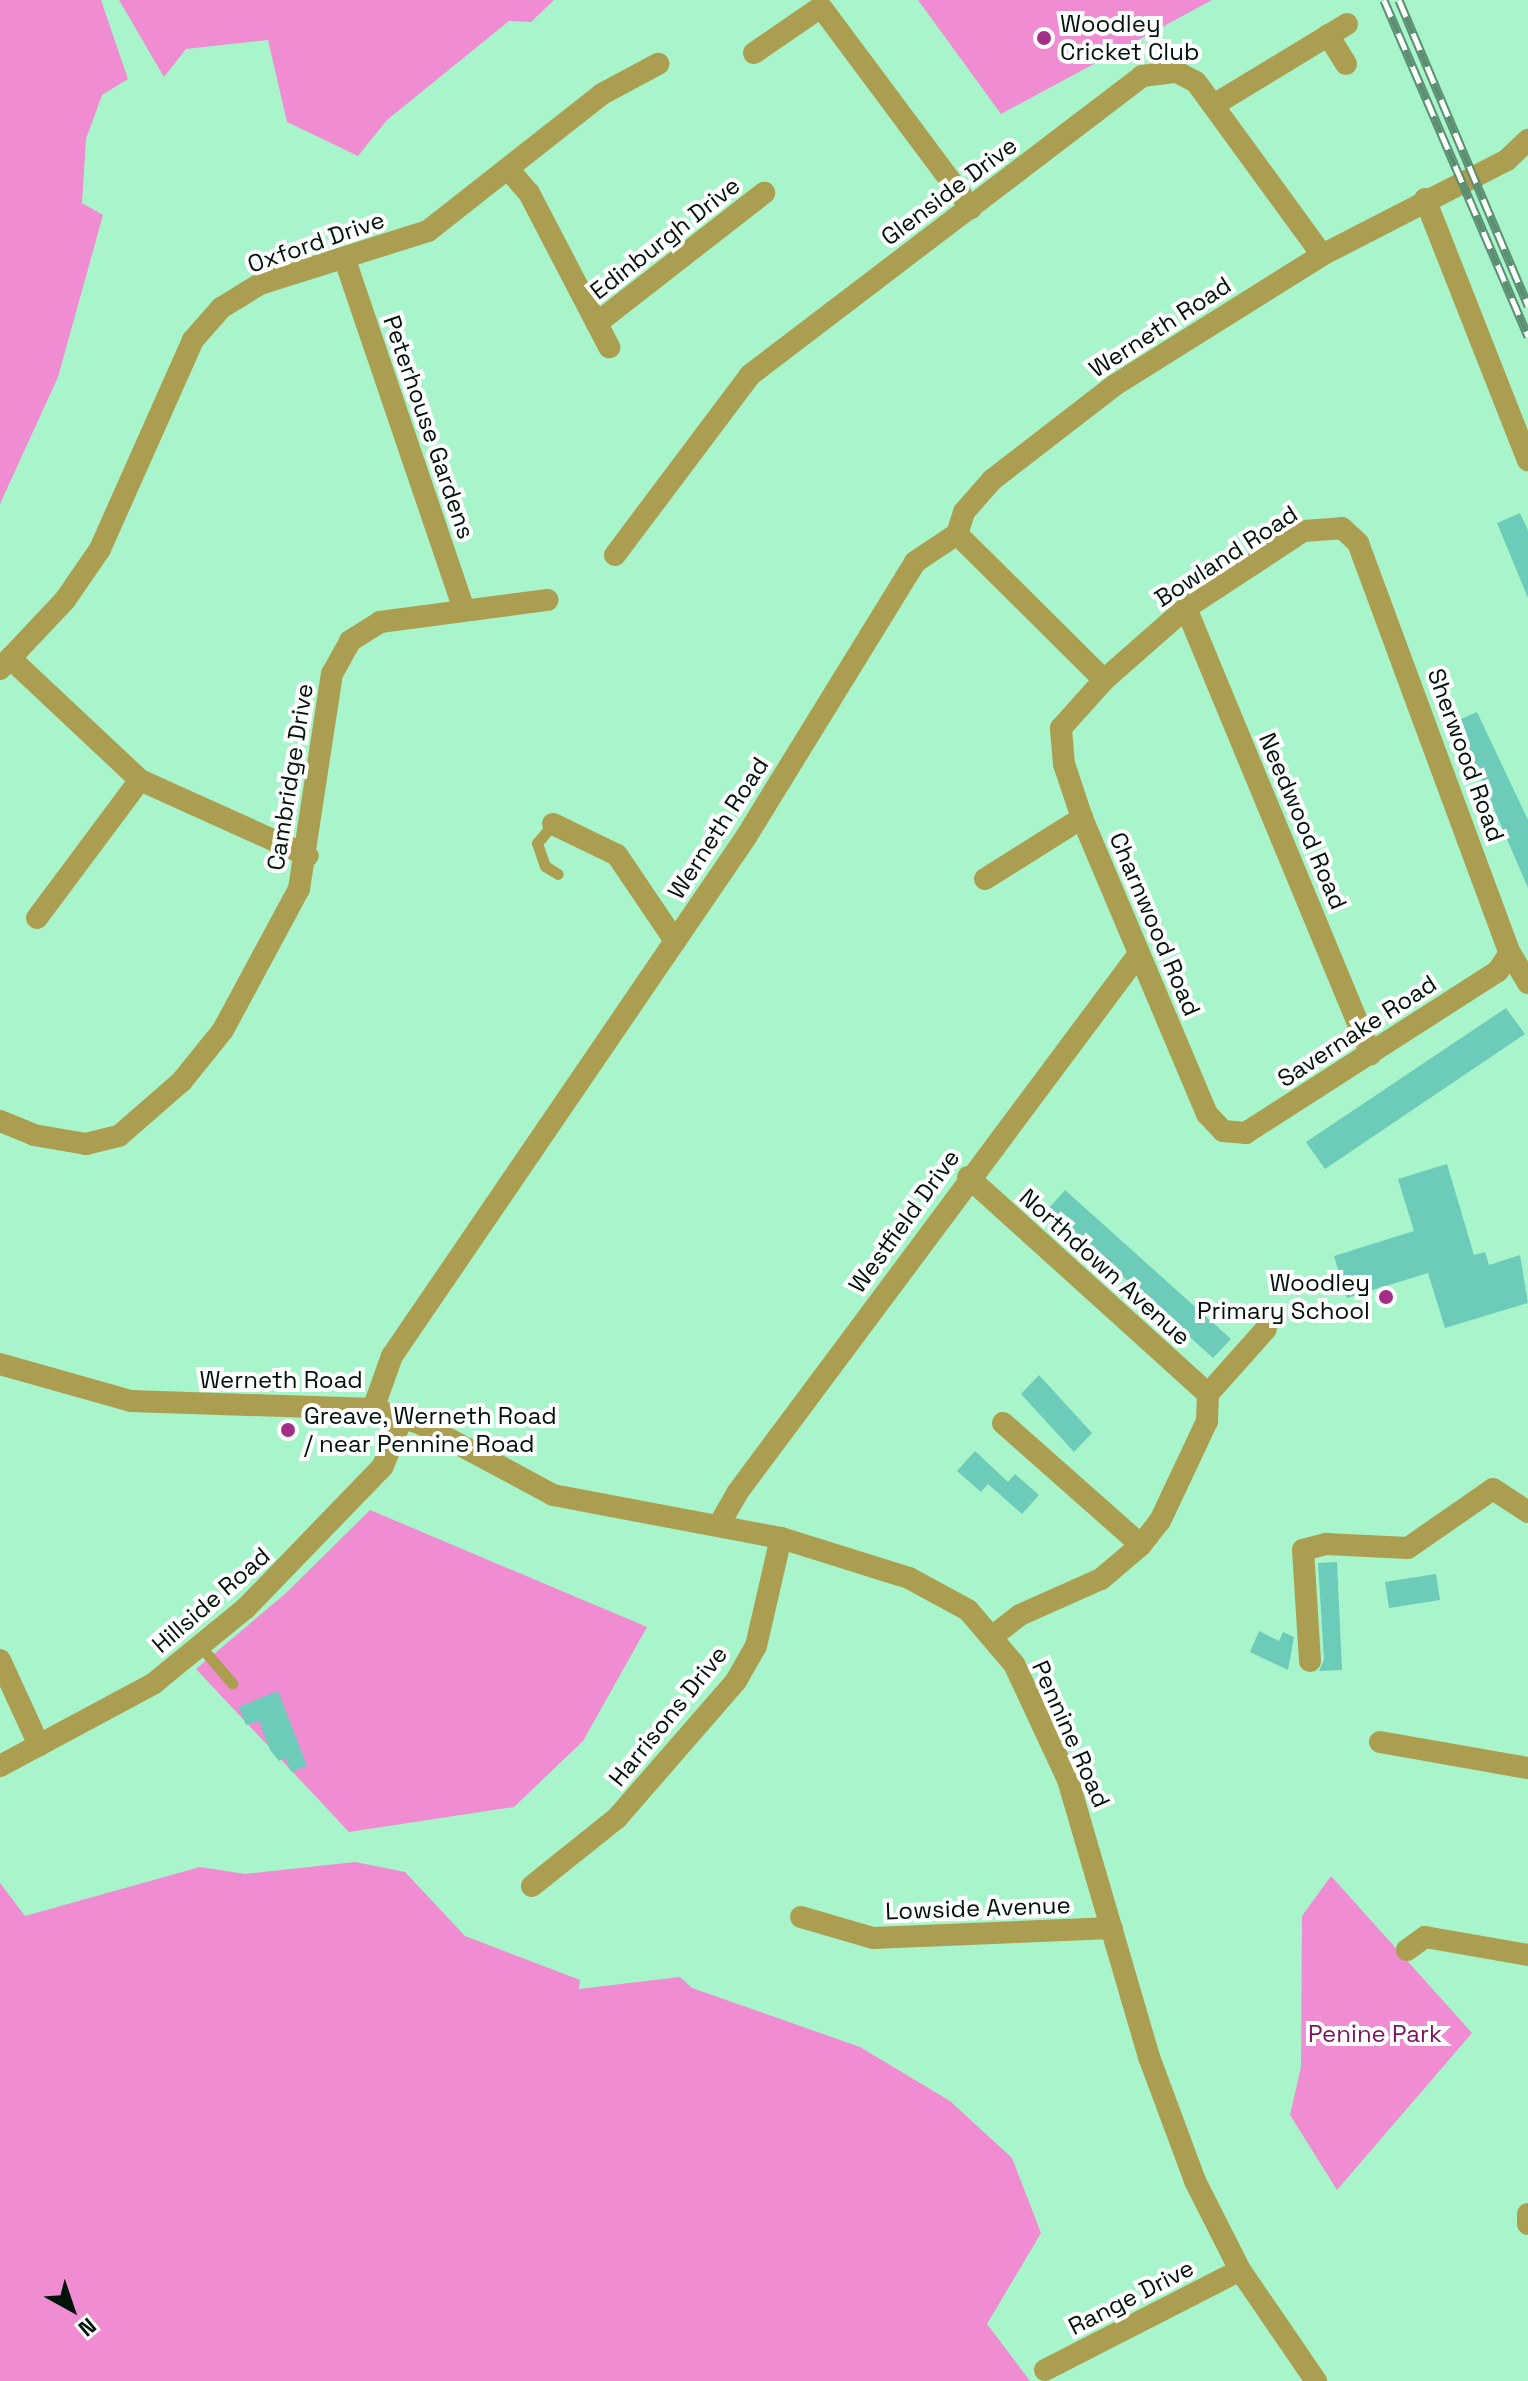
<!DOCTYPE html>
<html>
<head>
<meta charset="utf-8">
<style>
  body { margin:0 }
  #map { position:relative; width:1528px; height:2381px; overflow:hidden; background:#a9f5cb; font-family:"Space Grotesk",sans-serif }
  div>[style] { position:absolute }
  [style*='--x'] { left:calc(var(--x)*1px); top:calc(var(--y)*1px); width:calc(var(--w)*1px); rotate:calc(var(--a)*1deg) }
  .green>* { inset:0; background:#f08cd1 }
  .building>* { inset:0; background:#6ccbb9 }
  .lane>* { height:11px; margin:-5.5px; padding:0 5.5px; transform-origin:5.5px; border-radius:5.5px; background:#ab9e50 }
  .street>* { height:22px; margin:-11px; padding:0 11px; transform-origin:11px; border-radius:11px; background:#ab9e50 }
  .rail>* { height:9px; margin-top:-4.5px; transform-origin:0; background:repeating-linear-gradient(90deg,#fff 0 18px,#5c8e72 0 36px); box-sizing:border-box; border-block:2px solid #5c8e72 }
  .dots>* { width:22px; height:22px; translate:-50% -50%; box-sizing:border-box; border:4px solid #fff; border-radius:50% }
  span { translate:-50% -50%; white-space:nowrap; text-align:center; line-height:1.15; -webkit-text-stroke:8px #fff; paint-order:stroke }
  .poi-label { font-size:24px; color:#001308 }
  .left { translate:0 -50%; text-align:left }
  .right { translate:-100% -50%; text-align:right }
  .street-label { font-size:24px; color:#001308 }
  .park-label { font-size:24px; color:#781460 }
  .north { position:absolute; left:32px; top:2269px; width:80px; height:80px; -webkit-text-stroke:6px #fff; paint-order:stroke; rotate:140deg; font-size:22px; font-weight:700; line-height:32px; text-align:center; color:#001308 }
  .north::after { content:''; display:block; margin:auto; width:28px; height:36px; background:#001308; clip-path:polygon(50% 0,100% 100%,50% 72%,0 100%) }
</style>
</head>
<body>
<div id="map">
  <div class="green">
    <div style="clip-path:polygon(0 0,101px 0,128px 79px,102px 95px,86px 139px,82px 203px,103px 215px,58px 377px,0 504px)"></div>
    <div style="clip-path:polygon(119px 0,554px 0,531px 22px,509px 21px,387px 120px,358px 156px,287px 122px,268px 40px,186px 49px,164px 77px)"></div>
    <div style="clip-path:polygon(918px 0,1212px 0,1001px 114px)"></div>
    <div style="clip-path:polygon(370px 1510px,647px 1627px,583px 1741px,514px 1807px,349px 1832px,196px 1669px,285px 1594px)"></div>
    <div style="clip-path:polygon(355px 1862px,405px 1872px,465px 1936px,580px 1980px,579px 1989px,680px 1977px,692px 1988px,860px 2047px,950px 2101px,1012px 2158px,1041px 2233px,987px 2324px,1030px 2381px,0 2381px,0 1883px,25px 1916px,200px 1867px,245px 1874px)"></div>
    <div style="clip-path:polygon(1331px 1876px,1472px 2033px,1337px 2190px,1290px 2115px,1301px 2067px,1302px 1916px)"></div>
  </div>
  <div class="building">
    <div style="clip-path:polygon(1520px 513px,1528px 530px,1528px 598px,1497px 523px)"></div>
    <div style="clip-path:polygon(1477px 712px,1528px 820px,1528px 888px,1456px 721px)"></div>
    <div style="clip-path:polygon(1506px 1008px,1525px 1034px,1325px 1169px,1306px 1142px)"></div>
    <div style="clip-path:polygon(1447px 1164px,1474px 1255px,1485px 1252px,1489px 1265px,1520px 1255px,1528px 1303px,1445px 1328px,1428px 1273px,1347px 1298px,1334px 1256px,1414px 1231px,1398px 1179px)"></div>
    <div style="clip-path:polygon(1065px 1190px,1231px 1339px,1213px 1358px,1048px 1209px)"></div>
    <div style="clip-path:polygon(1039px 1375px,1092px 1433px,1074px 1452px,1021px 1394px)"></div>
    <div style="clip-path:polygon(975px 1451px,1008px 1482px,1015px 1474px,1039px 1495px,1022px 1514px,988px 1484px,981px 1492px,957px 1471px)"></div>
    <div style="clip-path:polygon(1337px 1562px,1342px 1670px,1319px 1671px,1324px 1660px,1318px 1563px)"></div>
    <div style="clip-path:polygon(1436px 1574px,1440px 1600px,1389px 1608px,1385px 1582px)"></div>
    <div style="clip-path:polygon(1259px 1631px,1279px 1641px,1283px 1632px,1294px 1637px,1288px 1670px,1250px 1652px)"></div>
    <div style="clip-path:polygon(278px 1691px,307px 1766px,291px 1772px,285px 1758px,279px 1761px,270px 1750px,259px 1721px,246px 1725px,239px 1707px)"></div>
  </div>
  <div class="lane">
    <div style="--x:553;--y:824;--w:25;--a:130"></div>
    <div style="--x:537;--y:843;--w:24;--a:71"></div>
    <div style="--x:545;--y:866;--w:15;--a:32"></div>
    <div style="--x:201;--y:1647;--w:48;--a:49.3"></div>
  </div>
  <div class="street">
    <div style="--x:1328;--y:35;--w:34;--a:58"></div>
    <div style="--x:754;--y:53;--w:81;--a:-34.5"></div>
    <div style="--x:821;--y:7;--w:251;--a:53.3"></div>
    <div style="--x:1217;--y:103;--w:152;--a:-31.3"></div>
    <div style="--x:508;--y:169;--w:32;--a:49"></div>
    <div style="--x:529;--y:193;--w:174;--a:62.5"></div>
    <div style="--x:1425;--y:199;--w:281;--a:68.5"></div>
    <div style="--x:345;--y:260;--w:370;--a:71.2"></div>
    <div style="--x:597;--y:323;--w:212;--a:-37.9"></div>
    <div style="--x:957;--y:534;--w:207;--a:44.8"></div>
    <div style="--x:615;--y:555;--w:225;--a:-53.1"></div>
    <div style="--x:750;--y:375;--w:493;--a:-37.3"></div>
    <div style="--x:1142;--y:76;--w:35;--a:-7"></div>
    <div style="--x:1177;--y:72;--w:21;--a:28"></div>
    <div style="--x:1196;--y:82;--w:214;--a:53.9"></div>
    <div style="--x:1186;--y:608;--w:483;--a:67.5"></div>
    <div style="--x:10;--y:658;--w:178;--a:43.2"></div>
    <div style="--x:140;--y:780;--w:184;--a:24.3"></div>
    <div style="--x:0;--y:669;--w:95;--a:-46.7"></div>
    <div style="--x:65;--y:600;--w:62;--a:-55.5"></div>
    <div style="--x:100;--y:549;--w:229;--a:-66"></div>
    <div style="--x:193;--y:340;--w:43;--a:-48.8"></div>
    <div style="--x:221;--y:308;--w:46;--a:-31.6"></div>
    <div style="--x:260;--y:284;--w:176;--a:-17.5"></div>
    <div style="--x:428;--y:231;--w:221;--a:-38.2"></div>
    <div style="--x:602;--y:94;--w:64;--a:-28.2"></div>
    <div style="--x:553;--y:824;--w:71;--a:25.8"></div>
    <div style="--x:617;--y:855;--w:104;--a:56"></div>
    <div style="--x:985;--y:879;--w:115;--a:-32.2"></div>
    <div style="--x:37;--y:918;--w:172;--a:-53.3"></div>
    <div style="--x:1510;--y:953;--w:22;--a:124"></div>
    <div style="--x:1498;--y:971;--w:300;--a:147.3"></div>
    <div style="--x:1246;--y:1133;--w:23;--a:-175"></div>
    <div style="--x:1223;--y:1131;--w:23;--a:-133"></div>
    <div style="--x:1207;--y:1114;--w:321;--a:-112.9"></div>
    <div style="--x:1082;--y:818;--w:57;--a:-108.4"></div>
    <div style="--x:1064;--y:764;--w:36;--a:-95"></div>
    <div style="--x:1061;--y:728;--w:64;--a:-48.1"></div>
    <div style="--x:1104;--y:680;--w:109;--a:-41.3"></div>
    <div style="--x:1186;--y:608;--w:140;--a:-33.3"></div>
    <div style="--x:1303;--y:531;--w:39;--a:-4"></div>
    <div style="--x:1342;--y:528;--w:22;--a:43"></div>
    <div style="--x:1358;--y:543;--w:437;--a:69.7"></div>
    <div style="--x:1510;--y:953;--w:35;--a:59"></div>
    <div style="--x:0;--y:1121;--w:37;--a:22"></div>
    <div style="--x:34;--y:1135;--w:53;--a:9.8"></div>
    <div style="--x:86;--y:1144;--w:34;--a:-14"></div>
    <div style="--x:119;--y:1136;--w:84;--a:-41.1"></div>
    <div style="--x:182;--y:1081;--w:65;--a:-51.2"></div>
    <div style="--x:223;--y:1030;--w:160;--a:-61.7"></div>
    <div style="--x:299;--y:889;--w:218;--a:-81.3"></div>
    <div style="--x:332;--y:674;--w:38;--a:-61"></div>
    <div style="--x:350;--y:641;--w:36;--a:-32"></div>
    <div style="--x:380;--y:622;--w:169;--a:-7.5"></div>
    <div style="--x:968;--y:1177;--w:324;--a:42.1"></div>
    <div style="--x:0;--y:1364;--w:136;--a:15.8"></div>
    <div style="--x:131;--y:1401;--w:242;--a:1.9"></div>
    <div style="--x:373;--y:1409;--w:48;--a:16.9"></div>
    <div style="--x:419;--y:1423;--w:152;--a:28.2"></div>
    <div style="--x:553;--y:1495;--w:232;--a:10.7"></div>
    <div style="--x:781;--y:1538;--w:134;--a:17.4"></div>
    <div style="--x:909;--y:1578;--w:67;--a:28.5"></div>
    <div style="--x:968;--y:1610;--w:71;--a:49.6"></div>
    <div style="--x:1014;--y:1664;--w:128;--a:65"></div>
    <div style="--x:1068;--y:1780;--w:289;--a:73.7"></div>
    <div style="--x:1149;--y:2057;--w:132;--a:69.6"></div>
    <div style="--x:1195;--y:2181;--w:100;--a:63.2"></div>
    <div style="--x:1240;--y:2270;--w:135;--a:55.6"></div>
    <div style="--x:373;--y:1409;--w:56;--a:-70.3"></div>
    <div style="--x:392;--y:1356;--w:628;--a:-55.7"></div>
    <div style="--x:746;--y:837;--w:323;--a:-58.4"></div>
    <div style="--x:915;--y:562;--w:50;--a:-33.7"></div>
    <div style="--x:957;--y:534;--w:23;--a:-72"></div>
    <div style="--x:964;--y:512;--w:43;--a:-48.8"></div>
    <div style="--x:992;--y:480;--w:155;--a:-37.7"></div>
    <div style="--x:1115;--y:385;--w:244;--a:-32.1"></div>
    <div style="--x:1322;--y:255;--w:208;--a:-27.2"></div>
    <div style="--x:1507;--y:160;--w:29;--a:-44"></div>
    <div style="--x:1003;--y:1423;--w:184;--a:41.5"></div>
    <div style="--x:720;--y:1523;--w:34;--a:-60"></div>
    <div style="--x:737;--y:1493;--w:671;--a:-53.3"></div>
    <div style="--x:993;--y:1636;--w:34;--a:-38"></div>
    <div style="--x:1020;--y:1615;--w:89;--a:-24"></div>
    <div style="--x:1101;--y:1579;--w:52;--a:-40.4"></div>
    <div style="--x:1141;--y:1545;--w:31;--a:-52"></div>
    <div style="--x:1160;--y:1521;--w:110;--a:-64.8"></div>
    <div style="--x:1207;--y:1421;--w:27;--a:-88"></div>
    <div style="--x:1208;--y:1394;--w:87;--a:-48.3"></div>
    <div style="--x:0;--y:1660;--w:94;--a:65.4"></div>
    <div style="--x:1310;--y:1661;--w:111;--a:-93.6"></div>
    <div style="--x:1303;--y:1550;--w:24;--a:-15"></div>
    <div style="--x:1326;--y:1544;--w:82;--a:2.8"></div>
    <div style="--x:1408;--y:1548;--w:103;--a:-34.8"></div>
    <div style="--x:1493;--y:1489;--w:42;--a:33.3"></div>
    <div style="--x:1380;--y:1742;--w:150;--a:10"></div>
    <div style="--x:0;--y:1766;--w:174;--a:-28.2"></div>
    <div style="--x:153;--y:1684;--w:120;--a:-39.3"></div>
    <div style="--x:246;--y:1608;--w:197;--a:-46"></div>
    <div style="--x:383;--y:1466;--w:52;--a:-68.4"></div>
    <div style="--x:532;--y:1886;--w:109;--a:-38.7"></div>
    <div style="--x:617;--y:1818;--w:181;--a:-49"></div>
    <div style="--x:736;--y:1681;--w:40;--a:-60.3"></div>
    <div style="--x:756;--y:1646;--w:111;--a:-77"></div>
    <div style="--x:801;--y:1917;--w:75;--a:16.3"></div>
    <div style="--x:873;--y:1938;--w:239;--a:-2.4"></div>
    <div style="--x:1407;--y:1950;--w:22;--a:-36"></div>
    <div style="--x:1425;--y:1937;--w:105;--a:9.9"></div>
    <div style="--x:1528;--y:2214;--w:10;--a:90"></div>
    <div style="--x:1045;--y:2370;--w:219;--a:-27.1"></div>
  </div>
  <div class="rail">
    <div style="--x:1384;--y:0;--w:366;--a:66.8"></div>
    <div style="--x:1399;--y:0;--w:332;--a:67.1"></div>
  </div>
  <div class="dots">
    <div style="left:1044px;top:38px;background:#a42d86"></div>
    <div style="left:1386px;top:1297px;background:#a42d86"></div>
    <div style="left:288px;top:1430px;background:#a42d86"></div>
  </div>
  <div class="poi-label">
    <span class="left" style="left:1060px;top:38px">Woodley<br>Cricket Club</span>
    <span class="right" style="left:1370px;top:1297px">Woodley<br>Primary School</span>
    <span class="left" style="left:304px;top:1430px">Greave, Werneth Road<br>/ near Pennine Road</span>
  </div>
  <div class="street-label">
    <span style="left:949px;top:191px;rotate:-37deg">Glenside Drive</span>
    <span style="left:665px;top:238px;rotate:-38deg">Edinburgh Drive</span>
    <span style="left:316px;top:242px;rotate:-19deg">Oxford Drive</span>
    <span style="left:1160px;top:327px;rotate:-33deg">Werneth Road</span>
    <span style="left:429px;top:427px;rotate:71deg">Peterhouse Gardens</span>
    <span style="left:1226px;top:556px;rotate:-33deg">Bowland Road</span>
    <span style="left:1466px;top:755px;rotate:70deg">Sherwood Road</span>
    <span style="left:290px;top:777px;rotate:-81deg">Cambridge Drive</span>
    <span style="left:1303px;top:821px;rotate:67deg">Needwood Road</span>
    <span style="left:718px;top:828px;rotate:-57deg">Werneth Road</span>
    <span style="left:1155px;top:924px;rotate:67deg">Charnwood Road</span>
    <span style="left:1357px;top:1031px;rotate:-33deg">Savernake Road</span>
    <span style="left:904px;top:1221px;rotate:-54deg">Westfield Drive</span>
    <span style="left:1105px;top:1267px;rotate:42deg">Northdown Avenue</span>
    <span style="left:281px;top:1380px">Werneth Road</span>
    <span style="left:211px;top:1600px;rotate:-41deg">Hillside Road</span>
    <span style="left:668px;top:1716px;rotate:-51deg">Harrisons Drive</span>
    <span style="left:1071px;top:1734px;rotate:66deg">Pennine Road</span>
    <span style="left:978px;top:1908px;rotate:-2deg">Lowside Avenue</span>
    <span style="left:1131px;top:2297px;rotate:-27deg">Range Drive</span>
  </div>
  <div class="park-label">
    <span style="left:1375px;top:2034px">Penine Park</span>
  </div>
  <div class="north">N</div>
</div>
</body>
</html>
